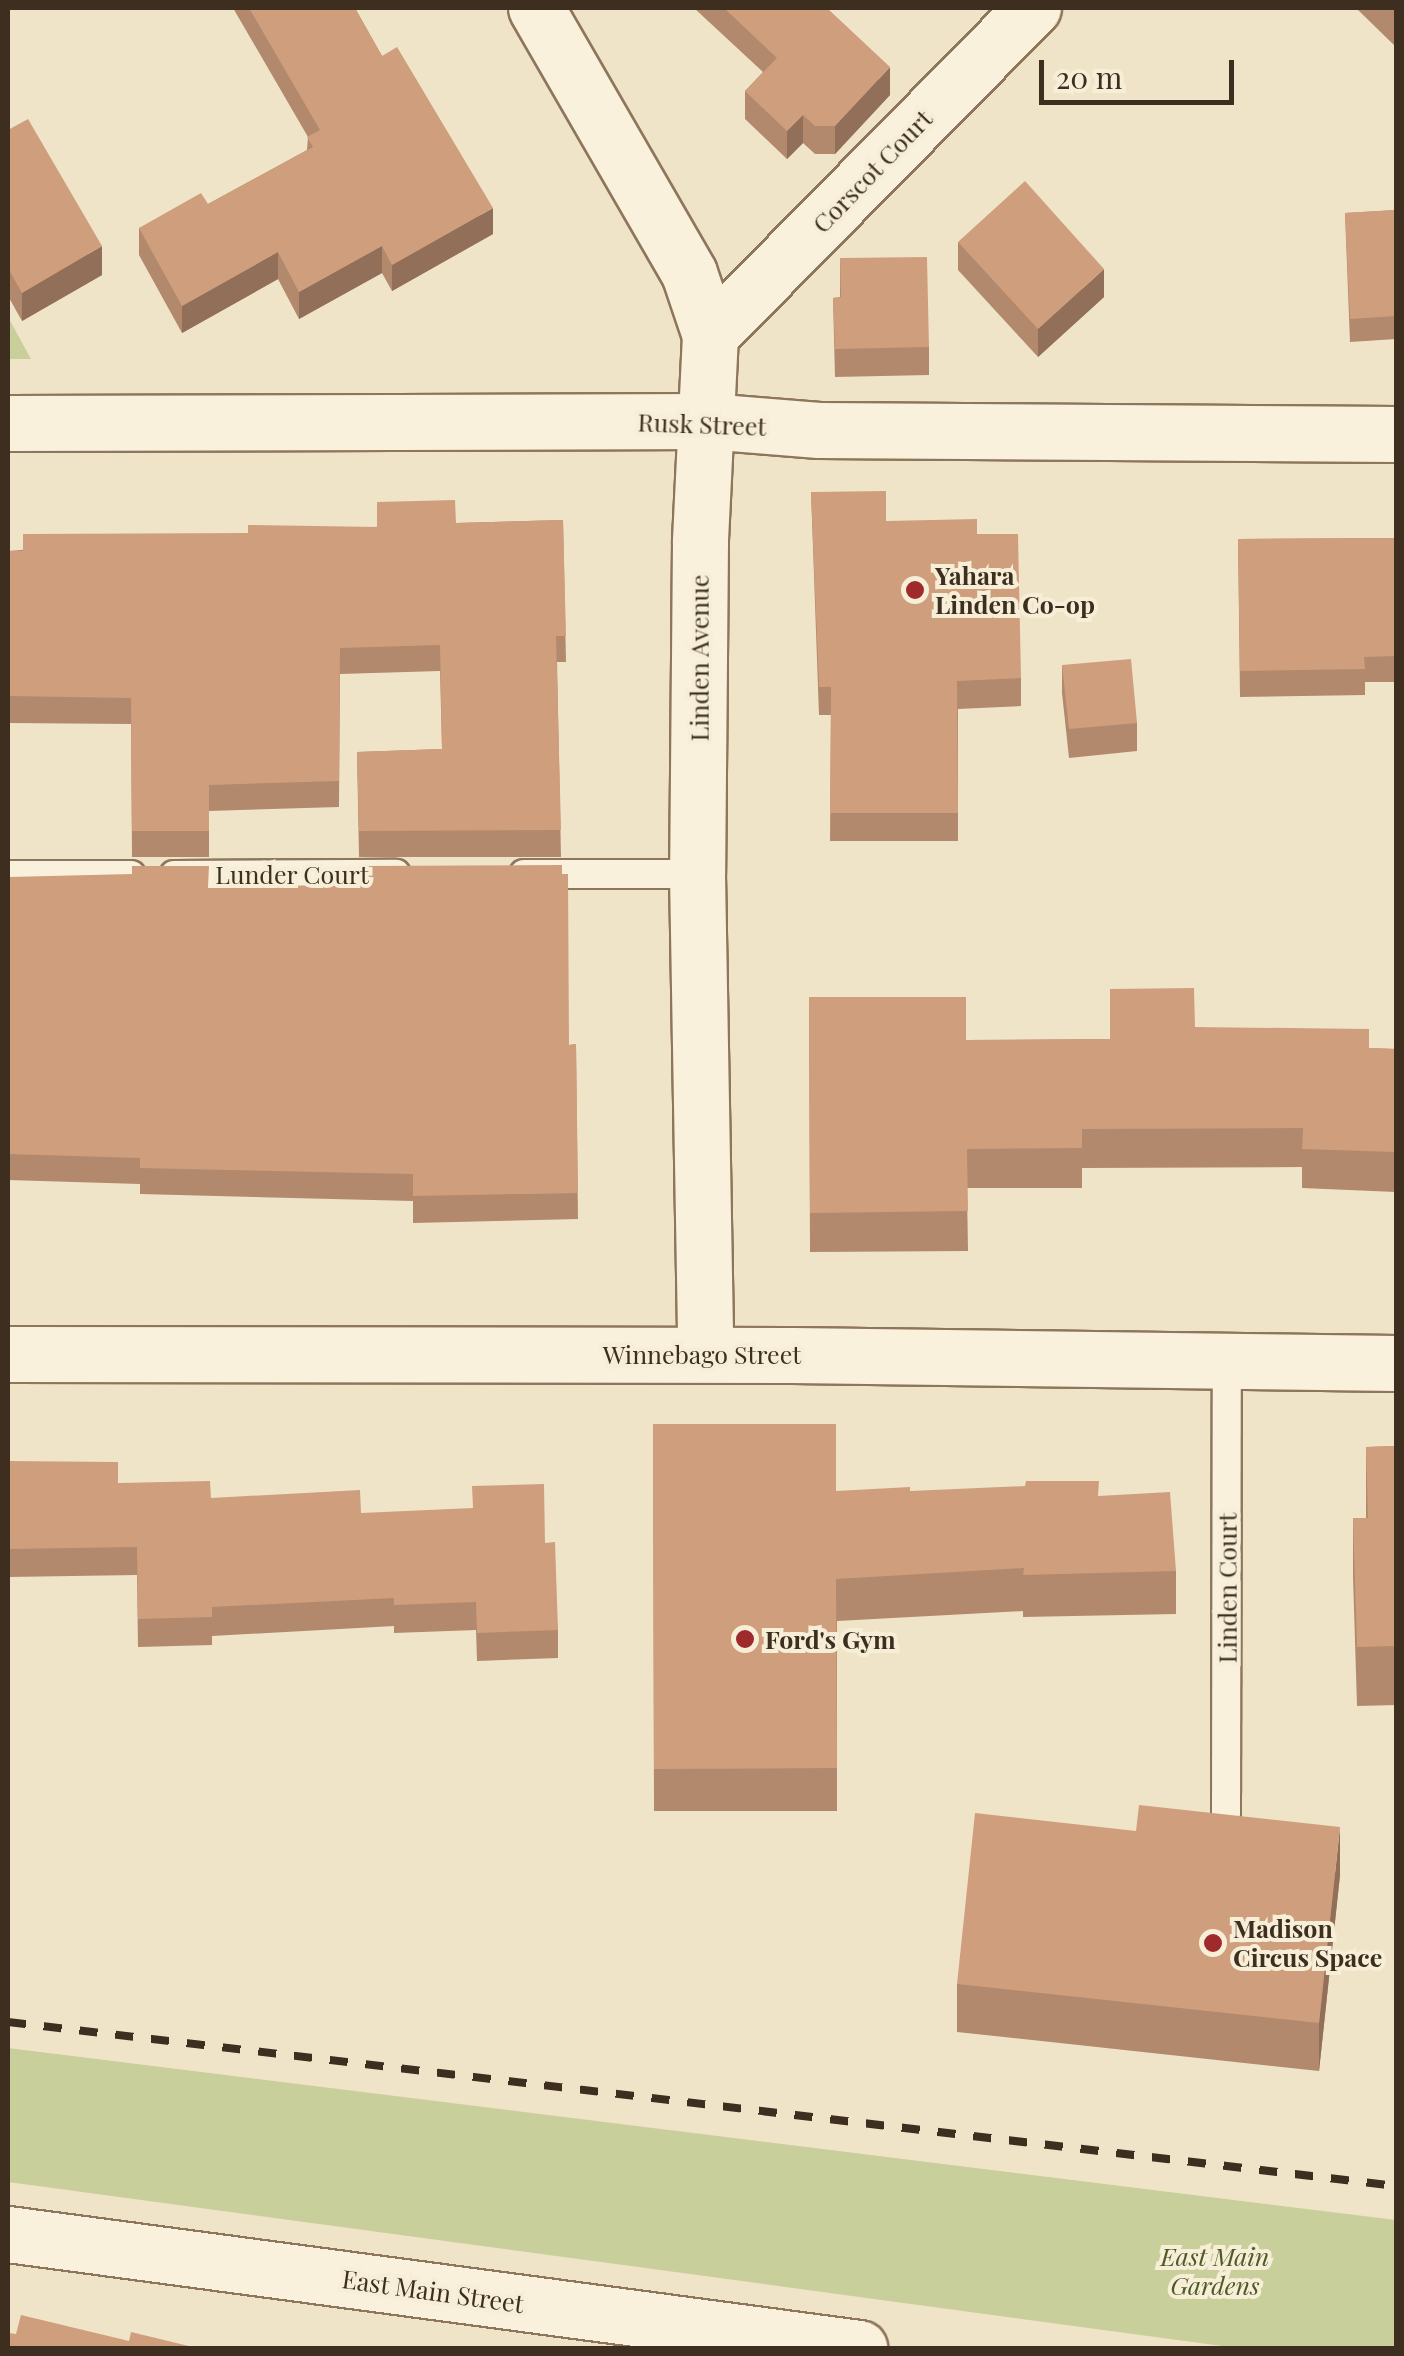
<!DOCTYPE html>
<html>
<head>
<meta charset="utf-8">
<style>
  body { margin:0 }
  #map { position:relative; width:1404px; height:2356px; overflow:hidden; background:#f0e4c8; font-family:"Playfair Display",serif }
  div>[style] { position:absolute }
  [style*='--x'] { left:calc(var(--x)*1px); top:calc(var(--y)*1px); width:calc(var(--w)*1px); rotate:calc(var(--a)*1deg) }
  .green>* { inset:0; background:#c9cf9b }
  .roads { filter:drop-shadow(2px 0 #8d765c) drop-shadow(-2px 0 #8d765c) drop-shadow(0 2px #8d765c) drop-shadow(0 -2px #8d765c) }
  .service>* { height:28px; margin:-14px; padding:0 14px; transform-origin:14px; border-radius:14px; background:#faf1dc }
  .minor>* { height:55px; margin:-27.5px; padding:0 27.5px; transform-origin:27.5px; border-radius:27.5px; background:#faf1dc }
  .tertiary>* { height:55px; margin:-27.5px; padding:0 27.5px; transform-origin:27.5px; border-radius:27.5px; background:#faf1dc }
  .rail>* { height:8px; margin-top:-4px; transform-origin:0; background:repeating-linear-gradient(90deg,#3d2e20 0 18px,transparent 0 36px) }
  .wall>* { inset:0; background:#b2896c }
  .shaded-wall>* { inset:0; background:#916f58 }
  .building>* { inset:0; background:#cf9f7d }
  .dots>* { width:28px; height:28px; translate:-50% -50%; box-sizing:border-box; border:5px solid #f7eed8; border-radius:50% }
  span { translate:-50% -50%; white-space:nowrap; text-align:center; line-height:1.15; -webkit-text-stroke:8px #f7eed8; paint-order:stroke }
  .street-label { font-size:25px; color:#3d2e20 }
  .poi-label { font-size:25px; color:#3d2e20; font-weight:700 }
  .left { translate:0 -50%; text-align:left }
  .park-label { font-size:25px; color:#4d5a26; font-style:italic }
  .frame { position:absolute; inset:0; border:10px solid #3d2e20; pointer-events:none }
  .scale { position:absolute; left:1039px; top:60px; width:195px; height:45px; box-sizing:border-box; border:5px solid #3d2e20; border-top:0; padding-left:12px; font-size:30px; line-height:35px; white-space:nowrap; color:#3d2e20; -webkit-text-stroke:8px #f7eed8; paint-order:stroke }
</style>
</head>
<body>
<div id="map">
  <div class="green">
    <div style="clip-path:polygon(8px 317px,31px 359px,8px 359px)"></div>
    <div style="clip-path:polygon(8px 2048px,1396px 2220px,1396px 2348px,1237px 2348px,8px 2182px)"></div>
  </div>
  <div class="roads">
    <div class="service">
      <div style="--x:524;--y:874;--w:173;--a:0"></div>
      <div style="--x:8;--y:875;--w:123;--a:0"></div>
      <div style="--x:174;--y:875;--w:222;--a:-0.3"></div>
      <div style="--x:1226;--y:1814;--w:452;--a:-89.9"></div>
    </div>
    <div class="minor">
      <div style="--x:536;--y:8;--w:306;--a:60"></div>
      <div style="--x:689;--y:273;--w:65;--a:71.3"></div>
      <div style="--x:710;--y:335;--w:208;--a:92.8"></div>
      <div style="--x:700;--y:543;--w:331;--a:90.5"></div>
      <div style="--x:697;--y:874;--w:480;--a:89"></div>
      <div style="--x:710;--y:335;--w:460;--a:-45.4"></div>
      <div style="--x:8;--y:423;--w:699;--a:-0.16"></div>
      <div style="--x:707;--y:421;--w:112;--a:4.6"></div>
      <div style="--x:819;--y:430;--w:577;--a:0.4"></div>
      <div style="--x:8;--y:2234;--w:859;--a:7.63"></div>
    </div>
    <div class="tertiary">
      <div style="--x:8;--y:1354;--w:784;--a:0.07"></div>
      <div style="--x:792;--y:1355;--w:604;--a:0.76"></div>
    </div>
  </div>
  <div class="rail">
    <div style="--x:8;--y:2022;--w:1398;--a:6.74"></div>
  </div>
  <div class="wall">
    <div style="clip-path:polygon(233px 8px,355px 8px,382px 56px,493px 234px,392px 291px,382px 273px,299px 319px,278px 279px,182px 333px,139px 255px,139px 228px,208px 204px,307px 150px,308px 137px)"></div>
    <div style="clip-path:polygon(694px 8px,827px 8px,890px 95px,835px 154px,815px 154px,803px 143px,787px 159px,745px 119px,745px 91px,763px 72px)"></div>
    <div style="clip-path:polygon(1356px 8px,1396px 8px,1396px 47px)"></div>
    <div style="clip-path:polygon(8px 130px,102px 275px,22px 321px,8px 296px)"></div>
    <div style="clip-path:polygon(1396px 210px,1396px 339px,1350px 342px,1345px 213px)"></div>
    <div style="clip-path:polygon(958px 242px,1104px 297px,1038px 357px,958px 270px)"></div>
    <div style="clip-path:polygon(840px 258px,929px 347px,929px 375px,835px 377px,833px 298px,840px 297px)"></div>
    <div style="clip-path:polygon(811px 492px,886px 521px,977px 534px,1021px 678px,1021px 706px,958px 709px,958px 841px,830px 841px,831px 715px,819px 715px)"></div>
    <div style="clip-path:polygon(563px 520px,566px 662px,557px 662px,561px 857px,359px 857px,357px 752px,442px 749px,440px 671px,340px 674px,339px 807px,209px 811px,209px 857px,132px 857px,131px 724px,8px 723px,8px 551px,248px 533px,456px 523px)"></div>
    <div style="clip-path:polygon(1396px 538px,1396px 682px,1365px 682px,1365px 695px,1240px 697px,1238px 539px)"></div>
    <div style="clip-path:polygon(1062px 665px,1137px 723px,1137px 751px,1069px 758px,1062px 693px)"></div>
    <div style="clip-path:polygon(8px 877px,208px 888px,569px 1045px,576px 1044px,578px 1219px,413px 1223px,413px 1201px,140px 1194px,140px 1184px,8px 1180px)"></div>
    <div style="clip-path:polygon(809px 997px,966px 1040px,1110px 1039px,1195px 1027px,1369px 1048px,1396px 1049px,1396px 1192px,1302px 1188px,1302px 1167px,1082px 1168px,1082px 1188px,967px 1188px,968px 1251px,810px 1252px)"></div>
    <div style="clip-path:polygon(653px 1424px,836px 1491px,1099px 1496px,1176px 1571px,1176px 1614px,1023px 1617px,1023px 1611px,837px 1621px,837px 1811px,654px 1811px)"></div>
    <div style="clip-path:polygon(1396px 1446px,1396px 1705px,1357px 1706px,1353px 1576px,1353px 1518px,1366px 1518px,1366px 1447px)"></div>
    <div style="clip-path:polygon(8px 1461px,118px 1483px,211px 1498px,361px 1513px,545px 1543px,558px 1630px,558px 1658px,477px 1661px,476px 1630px,394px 1633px,394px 1626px,212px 1636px,212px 1645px,138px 1647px,137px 1575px,8px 1577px)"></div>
    <div style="clip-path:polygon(1136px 1831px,1340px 1875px,1319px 2071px,957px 2032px,957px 1984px)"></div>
  </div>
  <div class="shaded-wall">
    <div style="clip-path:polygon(890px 67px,890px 95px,835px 154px,835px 126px)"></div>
    <div style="clip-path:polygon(803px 115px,803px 143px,787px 159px,787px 131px)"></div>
    <div style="clip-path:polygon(493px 208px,493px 234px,392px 291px,392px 265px)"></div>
    <div style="clip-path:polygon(102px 246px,102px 275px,22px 321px,22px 293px)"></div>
    <div style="clip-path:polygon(382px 246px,382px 273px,299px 319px,299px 292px)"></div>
    <div style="clip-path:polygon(278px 252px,278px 279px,182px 333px,182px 306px)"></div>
    <div style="clip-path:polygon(1104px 269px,1104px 297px,1038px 357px,1038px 329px)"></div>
    <div style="clip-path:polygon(1340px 1827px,1340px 1875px,1319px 2071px,1319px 2023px)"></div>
  </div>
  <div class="building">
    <div style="clip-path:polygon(249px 8px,355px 8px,382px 56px,397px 47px,493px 208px,392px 265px,382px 246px,299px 292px,278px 252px,182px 306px,139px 228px,201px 193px,208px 204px,313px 147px,307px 137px,320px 130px)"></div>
    <div style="clip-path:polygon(724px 8px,827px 8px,890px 67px,835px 126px,815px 126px,803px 115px,787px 131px,745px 91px,777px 58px)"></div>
    <div style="clip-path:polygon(28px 119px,102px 246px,22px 293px,8px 268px,8px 130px)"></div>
    <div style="clip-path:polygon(1025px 181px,1104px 269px,1038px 329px,958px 242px)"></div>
    <div style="clip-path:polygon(1396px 210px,1396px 316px,1350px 319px,1345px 213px)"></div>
    <div style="clip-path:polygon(927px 257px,929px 347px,835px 349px,833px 298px,841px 297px,840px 258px)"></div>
    <div style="clip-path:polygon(886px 491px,886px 521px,977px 519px,977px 534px,1018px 534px,1021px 678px,957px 681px,958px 813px,830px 813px,831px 687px,819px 687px,811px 492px)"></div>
    <div style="clip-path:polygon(455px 500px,456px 523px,563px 520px,566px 636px,556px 636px,561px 830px,359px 831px,357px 752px,442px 749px,440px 645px,340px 648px,339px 781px,209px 785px,209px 831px,132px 831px,131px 698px,8px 696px,8px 551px,23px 551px,23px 534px,248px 533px,248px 525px,377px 527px,377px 502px)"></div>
    <div style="clip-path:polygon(1396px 538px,1396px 656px,1364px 657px,1365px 669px,1240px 671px,1238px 539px)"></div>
    <div style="clip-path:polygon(1131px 659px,1137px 723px,1069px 729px,1062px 665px)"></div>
    <div style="clip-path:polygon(562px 865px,562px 874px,568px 874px,569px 1045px,576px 1044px,578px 1193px,413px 1196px,413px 1174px,140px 1168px,140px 1158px,8px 1154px,8px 877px,132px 874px,132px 866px,209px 866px,208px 888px,361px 884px,361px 866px)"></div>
    <div style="clip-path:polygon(1194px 988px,1195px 1027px,1369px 1029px,1369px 1048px,1396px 1049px,1396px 1152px,1302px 1149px,1303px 1128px,1082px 1129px,1082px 1148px,967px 1149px,968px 1211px,810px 1213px,809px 997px,966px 997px,966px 1040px,1110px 1039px,1110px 989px)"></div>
    <div style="clip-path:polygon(653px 1424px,836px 1424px,836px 1491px,910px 1487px,910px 1491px,1025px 1486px,1026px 1481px,1099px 1481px,1098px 1496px,1170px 1492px,1176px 1571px,1023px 1575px,1024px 1568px,836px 1579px,837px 1768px,654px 1769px)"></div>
    <div style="clip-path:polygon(1396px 1446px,1396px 1646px,1357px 1647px,1353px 1518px,1368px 1518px,1366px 1447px)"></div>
    <div style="clip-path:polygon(8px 1461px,118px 1462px,118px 1483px,210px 1481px,211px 1498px,360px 1490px,361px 1513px,473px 1508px,472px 1486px,544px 1484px,545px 1543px,555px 1542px,558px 1630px,477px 1633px,476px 1602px,394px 1605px,394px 1598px,212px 1607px,212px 1617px,138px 1619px,137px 1547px,8px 1549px)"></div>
    <div style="clip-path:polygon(1139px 1805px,1340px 1827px,1319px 2023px,957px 1984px,975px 1813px,1136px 1831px)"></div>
    <div style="clip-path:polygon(21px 2315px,129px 2341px,131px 2332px,197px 2348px,8px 2348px,9px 2333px,16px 2334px)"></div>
  </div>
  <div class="dots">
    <div style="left:915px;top:590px;background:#9e2a2b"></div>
    <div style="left:745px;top:1639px;background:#9e2a2b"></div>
    <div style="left:1213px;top:1943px;background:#9e2a2b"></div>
  </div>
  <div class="street-label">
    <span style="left:872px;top:171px;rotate:-46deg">Corscot Court</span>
    <span style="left:702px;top:424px;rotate:2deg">Rusk Street</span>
    <span style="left:699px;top:658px;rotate:-90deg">Linden Avenue</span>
    <span style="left:292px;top:874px">Lunder Court</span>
    <span style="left:702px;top:1354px">Winnebago Street</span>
    <span style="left:1227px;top:1588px;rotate:-90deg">Linden Court</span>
    <span style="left:433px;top:2291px;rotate:8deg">East Main Street</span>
  </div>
  <div class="poi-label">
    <span class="left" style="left:935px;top:590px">Yahara<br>Linden Co-op</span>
    <span class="left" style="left:765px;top:1639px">Ford's Gym</span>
    <span class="left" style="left:1233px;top:1943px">Madison<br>Circus Space</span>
  </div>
  <div class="park-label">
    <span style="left:1215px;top:2271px">East Main<br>Gardens</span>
  </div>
  <div class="frame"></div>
  <div class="scale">20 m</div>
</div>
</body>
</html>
